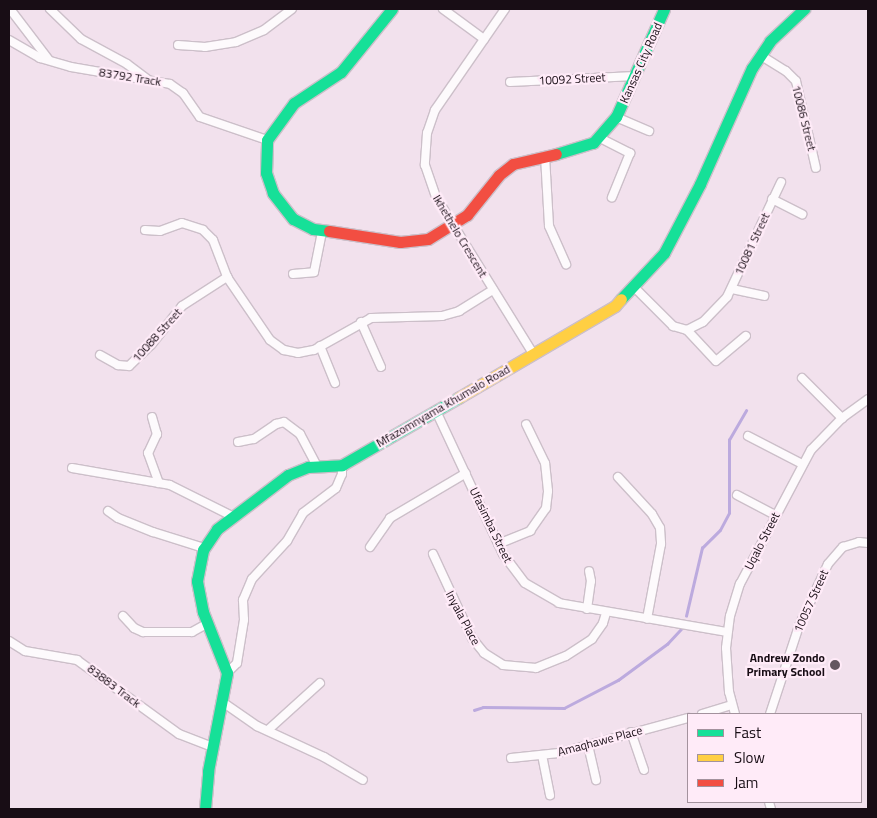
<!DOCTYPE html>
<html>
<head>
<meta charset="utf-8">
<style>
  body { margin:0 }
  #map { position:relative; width:877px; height:818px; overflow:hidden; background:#f2e1ed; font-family:"Titillium Web",sans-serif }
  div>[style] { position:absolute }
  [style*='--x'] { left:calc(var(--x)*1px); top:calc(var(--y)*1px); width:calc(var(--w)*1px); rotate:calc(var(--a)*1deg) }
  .stream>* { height:2.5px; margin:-1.25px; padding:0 1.25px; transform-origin:1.25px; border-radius:1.25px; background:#bcaade }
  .roads { filter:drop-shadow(1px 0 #ccbfc9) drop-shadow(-1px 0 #ccbfc9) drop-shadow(0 1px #ccbfc9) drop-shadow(0 -1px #ccbfc9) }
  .street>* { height:8px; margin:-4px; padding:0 4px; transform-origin:4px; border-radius:4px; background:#fdfafc }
  .fast>* { height:11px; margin:-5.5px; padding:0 5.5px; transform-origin:5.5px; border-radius:5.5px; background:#16e098 }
  .slow>* { height:11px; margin:-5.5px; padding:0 5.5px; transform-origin:5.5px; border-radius:5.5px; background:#ffcf43 }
  .jam>* { height:11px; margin:-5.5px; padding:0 5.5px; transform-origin:5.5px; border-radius:5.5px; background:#f24e42 }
  .dots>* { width:14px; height:14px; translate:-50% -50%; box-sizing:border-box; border:2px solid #ffebf8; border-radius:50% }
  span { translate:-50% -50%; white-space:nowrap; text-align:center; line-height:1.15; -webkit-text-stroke:4.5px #ffebf8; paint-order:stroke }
  .street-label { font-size:12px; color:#180d15 }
  .poi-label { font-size:12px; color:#180d15; font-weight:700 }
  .right { translate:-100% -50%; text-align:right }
  .frame { position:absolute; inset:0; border:10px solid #180d15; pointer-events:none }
  .legend { position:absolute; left:687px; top:713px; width:175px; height:90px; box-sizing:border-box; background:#ffebf8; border:1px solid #a3929d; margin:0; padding:6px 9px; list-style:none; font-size:15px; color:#180d15 }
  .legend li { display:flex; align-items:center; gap:10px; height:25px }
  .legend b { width:25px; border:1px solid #a3929d }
</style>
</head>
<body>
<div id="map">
  <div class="stream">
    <div style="--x:686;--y:616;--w:70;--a:-76.8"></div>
    <div style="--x:702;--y:548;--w:25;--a:-45"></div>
    <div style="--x:720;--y:530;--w:19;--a:-62"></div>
    <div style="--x:729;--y:513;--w:73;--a:-90"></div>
    <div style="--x:729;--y:440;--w:34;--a:-60"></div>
    <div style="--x:474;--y:710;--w:9;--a:-18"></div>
    <div style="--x:483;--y:707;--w:81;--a:0.7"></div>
    <div style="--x:564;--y:708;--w:61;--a:-27.4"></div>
    <div style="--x:618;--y:680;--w:61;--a:-36.3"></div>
    <div style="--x:667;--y:644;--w:21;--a:-47"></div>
  </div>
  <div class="roads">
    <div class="street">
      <div style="--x:10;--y:9;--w:64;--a:52.6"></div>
      <div style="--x:50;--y:9;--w:43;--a:44.1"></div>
      <div style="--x:81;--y:39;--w:52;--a:28.5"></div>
      <div style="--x:127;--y:64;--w:25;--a:37"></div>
      <div style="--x:443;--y:9;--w:51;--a:36.2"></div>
      <div style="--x:505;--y:9;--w:123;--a:124.7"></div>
      <div style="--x:435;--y:110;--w:24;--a:109"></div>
      <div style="--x:427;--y:133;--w:32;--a:94"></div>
      <div style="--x:425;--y:165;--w:34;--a:71"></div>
      <div style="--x:436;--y:197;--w:186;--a:58.2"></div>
      <div style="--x:9;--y:40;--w:36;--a:30"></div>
      <div style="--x:40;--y:58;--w:32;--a:16"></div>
      <div style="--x:71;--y:67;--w:100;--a:9.7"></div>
      <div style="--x:170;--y:84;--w:16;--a:35"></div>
      <div style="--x:183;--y:93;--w:29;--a:55"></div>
      <div style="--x:200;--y:117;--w:71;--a:18.9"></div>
      <div style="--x:178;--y:45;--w:27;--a:4"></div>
      <div style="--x:205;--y:47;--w:31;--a:-9"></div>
      <div style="--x:236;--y:42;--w:30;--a:-23"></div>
      <div style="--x:264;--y:30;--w:35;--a:-37"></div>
      <div style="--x:760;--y:55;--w:31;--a:32"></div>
      <div style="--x:786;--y:71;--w:14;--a:45"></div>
      <div style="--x:796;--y:81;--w:89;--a:77.1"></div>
      <div style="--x:510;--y:82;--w:125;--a:-2.7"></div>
      <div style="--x:616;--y:117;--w:36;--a:23"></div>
      <div style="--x:600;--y:138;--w:34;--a:27"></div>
      <div style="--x:630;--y:153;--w:48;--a:112.2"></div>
      <div style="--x:545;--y:156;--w:70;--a:86.7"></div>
      <div style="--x:549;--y:226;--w:42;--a:65.9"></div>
      <div style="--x:772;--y:199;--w:34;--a:27"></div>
      <div style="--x:145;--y:230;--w:15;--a:4"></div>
      <div style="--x:160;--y:231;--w:23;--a:-20"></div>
      <div style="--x:182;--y:223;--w:22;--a:18"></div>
      <div style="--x:203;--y:230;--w:14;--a:45"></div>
      <div style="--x:213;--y:240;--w:40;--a:69"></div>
      <div style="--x:293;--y:274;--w:21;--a:-5"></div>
      <div style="--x:314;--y:272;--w:41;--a:-78.7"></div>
      <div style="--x:635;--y:288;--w:54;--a:45"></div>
      <div style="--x:673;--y:326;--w:15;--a:16"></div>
      <div style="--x:687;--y:330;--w:18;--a:-27"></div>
      <div style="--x:703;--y:322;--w:35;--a:-46"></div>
      <div style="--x:727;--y:297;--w:127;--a:-64.8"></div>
      <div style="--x:732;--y:289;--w:33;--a:12"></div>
      <div style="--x:361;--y:322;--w:49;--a:66"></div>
      <div style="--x:687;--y:330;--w:42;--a:46.9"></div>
      <div style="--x:716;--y:361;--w:39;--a:-40"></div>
      <div style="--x:320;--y:346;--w:40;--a:68"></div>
      <div style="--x:100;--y:355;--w:21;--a:29"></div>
      <div style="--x:118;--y:365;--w:11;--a:5"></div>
      <div style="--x:129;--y:366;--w:30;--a:-44"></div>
      <div style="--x:151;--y:345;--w:50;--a:-51.5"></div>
      <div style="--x:182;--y:306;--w:54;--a:-32.8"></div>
      <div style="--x:227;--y:277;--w:76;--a:55.7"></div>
      <div style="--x:270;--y:340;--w:17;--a:36"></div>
      <div style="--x:284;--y:350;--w:14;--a:12"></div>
      <div style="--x:298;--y:353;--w:16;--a:-11"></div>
      <div style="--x:314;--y:350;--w:65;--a:-29.3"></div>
      <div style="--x:371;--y:318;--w:71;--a:-1.6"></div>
      <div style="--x:442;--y:316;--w:18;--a:-16"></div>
      <div style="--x:459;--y:311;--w:40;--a:-32"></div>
      <div style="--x:802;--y:378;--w:57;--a:45"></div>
      <div style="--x:436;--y:411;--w:158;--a:64.9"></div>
      <div style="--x:503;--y:554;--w:36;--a:53"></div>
      <div style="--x:525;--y:583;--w:39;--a:30"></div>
      <div style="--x:559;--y:603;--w:170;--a:9.8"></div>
      <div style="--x:152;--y:417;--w:18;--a:74"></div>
      <div style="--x:157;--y:434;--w:21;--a:115"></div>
      <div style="--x:148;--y:453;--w:32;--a:70"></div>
      <div style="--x:748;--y:436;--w:61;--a:27.4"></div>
      <div style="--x:238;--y:442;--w:16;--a:-11"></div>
      <div style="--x:254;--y:439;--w:27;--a:-34"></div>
      <div style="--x:276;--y:424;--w:8;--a:-14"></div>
      <div style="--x:284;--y:422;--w:20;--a:37"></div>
      <div style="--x:300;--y:434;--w:36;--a:62"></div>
      <div style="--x:72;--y:468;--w:99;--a:9.8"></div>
      <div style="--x:170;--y:485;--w:69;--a:26.6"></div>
      <div style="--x:618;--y:477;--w:50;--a:47.4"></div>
      <div style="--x:652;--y:514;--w:16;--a:60"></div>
      <div style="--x:660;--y:528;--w:16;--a:86"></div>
      <div style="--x:661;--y:544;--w:76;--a:100.6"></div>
      <div style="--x:737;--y:495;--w:43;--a:27.8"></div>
      <div style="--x:108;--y:511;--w:12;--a:35"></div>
      <div style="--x:118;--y:518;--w:38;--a:22"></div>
      <div style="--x:153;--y:532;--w:53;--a:17.4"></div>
      <div style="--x:498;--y:544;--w:35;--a:-22"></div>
      <div style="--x:530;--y:531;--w:28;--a:-55"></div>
      <div style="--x:546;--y:508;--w:17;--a:-83"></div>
      <div style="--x:548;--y:491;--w:28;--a:-96"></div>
      <div style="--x:545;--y:463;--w:43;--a:-116"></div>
      <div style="--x:370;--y:547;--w:35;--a:-55"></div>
      <div style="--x:390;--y:518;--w:88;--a:-30.6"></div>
      <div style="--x:433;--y:554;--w:93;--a:65.1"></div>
      <div style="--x:472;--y:638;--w:19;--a:51"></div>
      <div style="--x:484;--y:653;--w:22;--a:32"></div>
      <div style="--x:503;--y:665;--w:33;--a:5"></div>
      <div style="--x:536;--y:668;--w:32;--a:-22"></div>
      <div style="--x:566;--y:656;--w:31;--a:-33"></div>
      <div style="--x:592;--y:639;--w:19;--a:-55"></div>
      <div style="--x:603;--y:623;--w:10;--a:-73"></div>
      <div style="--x:587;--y:609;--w:28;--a:-82"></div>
      <div style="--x:591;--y:581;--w:10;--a:-101"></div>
      <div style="--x:123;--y:616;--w:16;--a:47"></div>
      <div style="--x:134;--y:628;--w:10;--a:24"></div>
      <div style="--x:143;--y:632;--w:49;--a:0"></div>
      <div style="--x:192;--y:632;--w:18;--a:-29"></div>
      <div style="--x:9;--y:641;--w:19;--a:32"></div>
      <div style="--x:25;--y:651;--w:53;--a:9.8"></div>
      <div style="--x:77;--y:660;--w:126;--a:36"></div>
      <div style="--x:179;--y:734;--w:36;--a:21"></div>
      <div style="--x:227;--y:673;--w:14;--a:-45"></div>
      <div style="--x:237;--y:663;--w:44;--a:-80.8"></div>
      <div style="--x:244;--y:620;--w:20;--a:-93"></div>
      <div style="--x:243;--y:600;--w:23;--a:-67"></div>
      <div style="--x:252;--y:579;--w:52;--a:-47.4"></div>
      <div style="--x:287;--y:541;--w:32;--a:-60"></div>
      <div style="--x:303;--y:513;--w:41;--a:-37.1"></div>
      <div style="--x:336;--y:488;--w:15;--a:-67"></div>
      <div style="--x:342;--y:474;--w:9;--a:-90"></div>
      <div style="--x:221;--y:701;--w:44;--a:34.8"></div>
      <div style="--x:257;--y:726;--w:74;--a:24.8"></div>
      <div style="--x:324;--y:757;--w:45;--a:30.5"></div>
      <div style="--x:702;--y:714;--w:30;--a:-17"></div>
      <div style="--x:735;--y:714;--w:23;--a:-105"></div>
      <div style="--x:729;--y:692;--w:44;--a:-93.9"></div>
      <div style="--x:726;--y:648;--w:32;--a:-83"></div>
      <div style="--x:730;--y:616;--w:34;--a:-73"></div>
      <div style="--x:740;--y:584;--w:152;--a:-62.1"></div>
      <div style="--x:811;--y:450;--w:45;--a:-45.9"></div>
      <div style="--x:842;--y:418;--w:32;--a:-36"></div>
      <div style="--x:770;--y:714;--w:93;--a:-71.8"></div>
      <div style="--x:799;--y:626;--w:68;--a:-64.9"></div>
      <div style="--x:828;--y:564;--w:23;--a:-49"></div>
      <div style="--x:843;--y:547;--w:17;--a:-17"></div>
      <div style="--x:859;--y:542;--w:9;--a:6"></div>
      <div style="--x:268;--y:730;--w:70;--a:-42.1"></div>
      <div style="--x:631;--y:732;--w:40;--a:71.1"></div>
      <div style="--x:588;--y:745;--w:36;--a:77"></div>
      <div style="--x:542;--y:755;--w:41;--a:78.7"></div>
      <div style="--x:511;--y:758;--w:48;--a:-5.9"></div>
      <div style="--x:559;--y:753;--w:134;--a:-15.2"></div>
      <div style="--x:769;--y:802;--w:7;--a:74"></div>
    </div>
    <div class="fast">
      <div style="--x:556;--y:154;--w:39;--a:-17"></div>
      <div style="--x:593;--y:143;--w:35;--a:-49"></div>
      <div style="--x:616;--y:117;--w:118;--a:-66"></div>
      <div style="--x:329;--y:231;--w:16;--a:-173"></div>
      <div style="--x:313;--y:229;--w:22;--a:-153"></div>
      <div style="--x:293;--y:219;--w:33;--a:-128"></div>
      <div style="--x:273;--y:193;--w:21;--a:-109"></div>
      <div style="--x:266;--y:173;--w:33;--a:-88"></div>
      <div style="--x:267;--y:140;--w:46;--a:-53.9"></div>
      <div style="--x:294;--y:103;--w:56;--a:-33.4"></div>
      <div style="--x:341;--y:72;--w:81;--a:-51"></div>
      <div style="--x:621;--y:299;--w:63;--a:-46.9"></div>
      <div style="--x:664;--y:253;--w:78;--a:-62.4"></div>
      <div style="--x:700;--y:184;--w:127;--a:-65.9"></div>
      <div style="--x:752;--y:68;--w:32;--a:-56"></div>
      <div style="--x:770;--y:41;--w:47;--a:-43.3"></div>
      <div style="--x:205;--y:809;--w:38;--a:-85"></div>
      <div style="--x:208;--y:771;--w:100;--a:-79"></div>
      <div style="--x:227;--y:673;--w:66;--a:-111.5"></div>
      <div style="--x:203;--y:612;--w:32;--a:-101"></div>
      <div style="--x:197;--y:581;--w:32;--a:-79"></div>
      <div style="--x:203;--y:550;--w:25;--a:-56"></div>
      <div style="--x:217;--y:529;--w:89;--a:-37.3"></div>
      <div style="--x:288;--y:475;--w:22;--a:-22"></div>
      <div style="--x:308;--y:467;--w:34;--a:-3"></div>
      <div style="--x:342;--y:465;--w:134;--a:-30"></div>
    </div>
    <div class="slow">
      <div style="--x:458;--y:398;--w:182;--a:-30.4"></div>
      <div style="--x:615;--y:306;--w:9;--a:-49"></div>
    </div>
    <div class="jam">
      <div style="--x:329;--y:231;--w:72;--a:8.8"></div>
      <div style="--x:400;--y:242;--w:28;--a:-6"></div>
      <div style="--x:428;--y:239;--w:46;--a:-31.6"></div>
      <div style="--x:467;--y:215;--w:51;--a:-51.3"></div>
      <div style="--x:499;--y:175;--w:18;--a:-38"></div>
      <div style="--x:513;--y:164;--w:44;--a:-13.1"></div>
    </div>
  </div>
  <div class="dots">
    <div style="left:835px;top:665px;background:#645761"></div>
  </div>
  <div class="street-label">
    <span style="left:641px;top:63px;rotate:-66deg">Kansas City Road</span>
    <span style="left:130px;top:77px;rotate:9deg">83792 Track</span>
    <span style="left:572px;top:79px;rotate:-3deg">10092 Street</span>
    <span style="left:804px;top:118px;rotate:76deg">10086 Street</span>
    <span style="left:460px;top:236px;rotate:59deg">Ikhethelo Crescent</span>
    <span style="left:752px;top:244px;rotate:-65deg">10081 Street</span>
    <span style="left:157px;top:335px;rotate:-48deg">10088 Street</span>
    <span style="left:443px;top:406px;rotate:-30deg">Mfazomnyama Khumalo Road</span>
    <span style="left:491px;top:525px;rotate:64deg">Ufasimba Street</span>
    <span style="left:762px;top:541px;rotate:-63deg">Uqalo Street</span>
    <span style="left:811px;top:601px;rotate:-66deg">10057 Street</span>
    <span style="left:463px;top:618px;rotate:62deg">Inyala Place</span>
    <span style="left:114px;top:686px;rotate:37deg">83883 Track</span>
    <span style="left:600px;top:741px;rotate:-15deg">Amaqhawe Place</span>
  </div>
  <div class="poi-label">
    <span class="right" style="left:825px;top:665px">Andrew Zondo<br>Primary School</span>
  </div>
  <div class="frame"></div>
  <ul class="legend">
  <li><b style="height:6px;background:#16e098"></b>Fast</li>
  <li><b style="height:6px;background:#ffcf43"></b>Slow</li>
  <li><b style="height:6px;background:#f24e42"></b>Jam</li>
  </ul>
</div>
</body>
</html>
